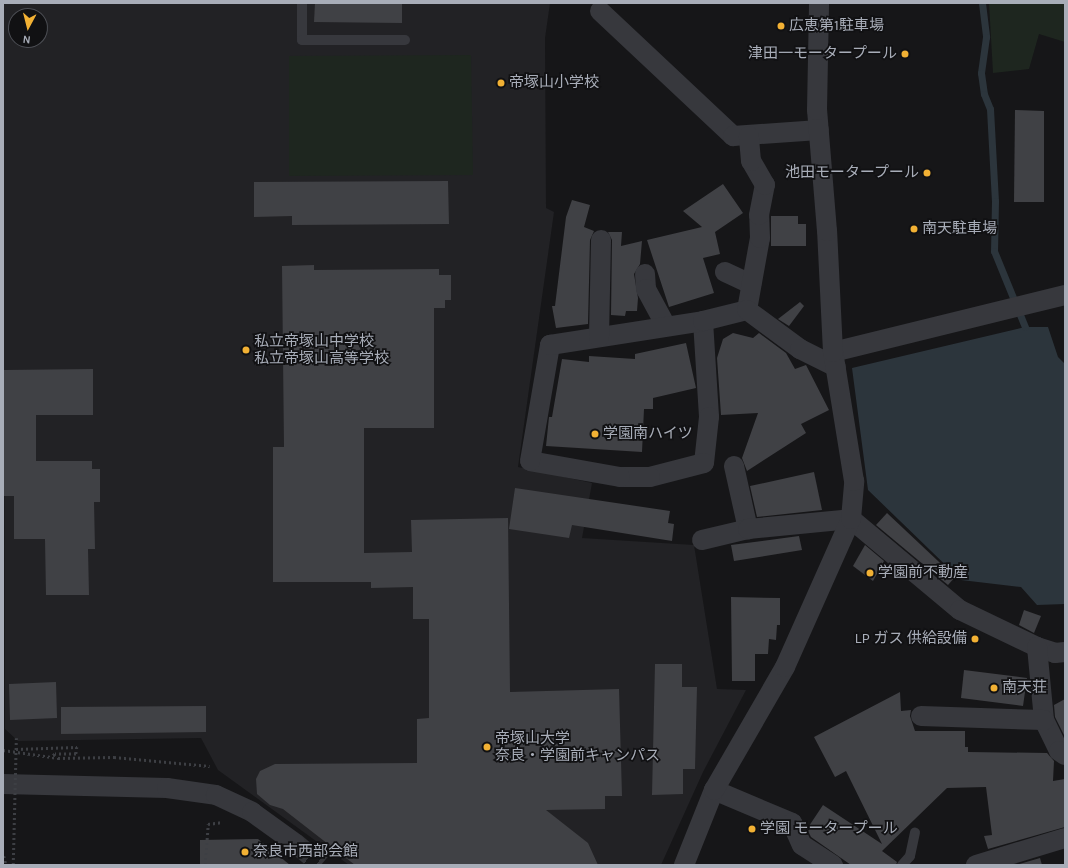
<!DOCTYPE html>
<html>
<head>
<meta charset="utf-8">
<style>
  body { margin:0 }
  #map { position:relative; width:1068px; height:868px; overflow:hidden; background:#161618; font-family:Karla,"Noto Sans JP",sans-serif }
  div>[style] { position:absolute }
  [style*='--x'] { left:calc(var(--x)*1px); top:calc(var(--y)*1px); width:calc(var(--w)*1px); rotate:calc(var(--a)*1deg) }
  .built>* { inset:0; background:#222225 }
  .green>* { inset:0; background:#1e261f }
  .water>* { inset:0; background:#2c353c }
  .stream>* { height:7px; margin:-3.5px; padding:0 3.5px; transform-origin:3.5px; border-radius:3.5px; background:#2c353c }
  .building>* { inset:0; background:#404145 }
  .minor-tunnel>* { height:20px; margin-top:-10px; transform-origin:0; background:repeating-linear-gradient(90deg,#333438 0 20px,transparent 0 30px) }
  .path>* { height:2.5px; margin-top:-1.25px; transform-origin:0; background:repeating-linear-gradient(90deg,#3d3f44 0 2px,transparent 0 5px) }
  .service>* { height:10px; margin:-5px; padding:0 5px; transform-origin:5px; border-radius:5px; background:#37383d }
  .minor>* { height:20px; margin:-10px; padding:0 10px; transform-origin:10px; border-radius:10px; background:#37383d }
  .path-bridge>* { height:2.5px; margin-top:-1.25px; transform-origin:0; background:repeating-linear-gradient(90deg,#3d3f44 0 2px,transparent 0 5px) }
  .dots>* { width:11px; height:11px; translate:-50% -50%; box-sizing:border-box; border:2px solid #111113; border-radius:50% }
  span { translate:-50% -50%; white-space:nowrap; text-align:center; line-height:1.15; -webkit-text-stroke:3.5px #111113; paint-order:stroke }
  .poi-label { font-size:15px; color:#a8adb8 }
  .left { translate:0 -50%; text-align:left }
  .right { translate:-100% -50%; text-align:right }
  .frame { position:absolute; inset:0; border:4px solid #a8adb8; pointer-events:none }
  .north { position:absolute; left:8px; top:8px; width:40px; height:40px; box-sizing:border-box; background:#111113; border:1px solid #4d4f55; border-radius:50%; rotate:187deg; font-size:11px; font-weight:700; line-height:16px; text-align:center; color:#a8adb8 }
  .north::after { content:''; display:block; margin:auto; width:14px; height:18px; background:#f2b134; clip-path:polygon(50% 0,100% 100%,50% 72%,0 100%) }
</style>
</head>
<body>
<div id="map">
  <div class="built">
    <div style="clip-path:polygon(evenodd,3px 3px,550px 3px,545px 38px,546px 208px,554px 212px,518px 467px,592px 483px,582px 538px,694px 545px,717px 689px,746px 690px,703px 772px,661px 865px,349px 865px,218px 770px,201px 738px,18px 741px,5px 729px,3px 3px,16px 16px,40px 16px,40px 40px,16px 40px,16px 16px)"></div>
  </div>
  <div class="green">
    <div style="clip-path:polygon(989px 3px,1065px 3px,1065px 42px,1039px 34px,1029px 69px,993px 73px)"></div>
    <div style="clip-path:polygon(471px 55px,473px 175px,289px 176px,289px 56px)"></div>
  </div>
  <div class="water">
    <div style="clip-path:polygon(1025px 327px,1048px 327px,1058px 357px,1065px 364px,1065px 604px,1037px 605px,1021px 587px,961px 580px,868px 490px,852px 368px)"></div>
  </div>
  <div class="stream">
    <div style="--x:982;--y:3;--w:34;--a:83"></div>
    <div style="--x:986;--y:37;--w:36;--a:98"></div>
    <div style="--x:981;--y:73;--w:21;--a:82"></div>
    <div style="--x:984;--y:94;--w:16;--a:68"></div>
    <div style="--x:990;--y:109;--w:92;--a:86.9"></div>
    <div style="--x:995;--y:201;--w:50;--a:91.1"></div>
    <div style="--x:994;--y:251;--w:82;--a:67.8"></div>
  </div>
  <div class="building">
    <div style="clip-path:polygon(315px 3px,402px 3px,402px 23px,314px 22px)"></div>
    <div style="clip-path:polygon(1015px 110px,1044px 111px,1044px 202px,1014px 202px)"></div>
    <div style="clip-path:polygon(448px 181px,449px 224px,292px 225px,292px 216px,254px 217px,254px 182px)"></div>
    <div style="clip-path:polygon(723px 184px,743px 213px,715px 232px,720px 254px,703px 258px,714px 293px,669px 307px,647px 240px,702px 227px,683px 211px)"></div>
    <div style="clip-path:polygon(572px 200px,590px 205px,584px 227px,594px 231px,590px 240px,588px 324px,556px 328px,552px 306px,555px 306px,566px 217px)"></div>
    <div style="clip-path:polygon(771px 216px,798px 216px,798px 224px,806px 224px,806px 246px,771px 246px)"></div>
    <div style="clip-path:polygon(608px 232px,622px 232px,621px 246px,642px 241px,640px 264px,634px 274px,638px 298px,637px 311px,626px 311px,625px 316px,611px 315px,612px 240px)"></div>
    <div style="clip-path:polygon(314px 265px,314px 270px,439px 269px,439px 275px,451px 275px,451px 300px,445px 300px,445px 308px,434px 308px,434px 428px,364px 428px,364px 553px,412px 552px,411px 520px,508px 518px,510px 692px,619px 689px,622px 796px,605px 796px,605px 809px,546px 810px,588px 843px,598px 865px,355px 865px,283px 809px,270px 805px,257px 794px,256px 779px,260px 771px,275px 764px,417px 763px,417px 719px,429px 718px,429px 619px,413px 619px,413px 587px,371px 588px,371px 582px,273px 582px,273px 447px,284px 447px,282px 266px)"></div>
    <div style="clip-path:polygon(800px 302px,804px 306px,789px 326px,778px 319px)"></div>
    <div style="clip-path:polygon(733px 333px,753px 338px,759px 333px,786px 353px,795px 369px,806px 365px,829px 410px,801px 424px,806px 433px,747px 471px,742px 458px,758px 413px,721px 415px,717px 358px,723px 339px)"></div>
    <div style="clip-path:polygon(686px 343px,696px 388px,653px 398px,653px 409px,644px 409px,642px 452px,546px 446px,549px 417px,552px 417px,562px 359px,589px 362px,589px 356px,635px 359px,635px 354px)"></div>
    <div style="clip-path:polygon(93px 369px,93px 415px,36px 415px,36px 461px,92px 461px,92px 469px,100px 469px,100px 502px,94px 502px,95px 549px,88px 549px,89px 595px,46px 595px,45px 539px,14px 539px,14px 496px,4px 496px,4px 370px)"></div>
    <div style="clip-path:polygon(814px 472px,822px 510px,757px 517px,750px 486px)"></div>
    <div style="clip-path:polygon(515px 488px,670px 511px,668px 523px,674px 524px,672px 541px,572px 525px,569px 538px,509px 529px)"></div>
    <div style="clip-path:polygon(887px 513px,955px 577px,948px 585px,876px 525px)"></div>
    <div style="clip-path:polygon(799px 536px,802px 550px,734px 561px,731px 545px)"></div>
    <div style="clip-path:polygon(865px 545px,884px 561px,873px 581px,853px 566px)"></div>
    <div style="clip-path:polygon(731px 597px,780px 598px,780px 625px,777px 625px,776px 640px,769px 639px,768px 654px,755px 654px,755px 681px,732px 681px)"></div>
    <div style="clip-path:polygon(1024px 610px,1041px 616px,1034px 633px,1019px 625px)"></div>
    <div style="clip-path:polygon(655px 664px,682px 664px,682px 687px,697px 687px,695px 769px,683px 769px,683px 794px,652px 795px)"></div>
    <div style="clip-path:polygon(964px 670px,1027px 678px,1023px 706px,961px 698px)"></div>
    <div style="clip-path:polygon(56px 682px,57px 718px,10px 720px,9px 684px)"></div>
    <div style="clip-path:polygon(900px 692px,901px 711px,911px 710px,910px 716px,915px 731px,965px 731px,965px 747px,968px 747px,968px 752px,1047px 753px,1054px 761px,1053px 781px,1065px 779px,1065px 827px,988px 849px,984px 836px,992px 835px,986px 787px,947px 788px,882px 851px,897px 862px,896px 865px,851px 865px,811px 837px,807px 829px,823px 805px,882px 844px,846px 771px,835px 777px,814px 737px)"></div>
    <div style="clip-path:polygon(1065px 699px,1065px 737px,1055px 717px,1054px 705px)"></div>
    <div style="clip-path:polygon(206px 706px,206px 732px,61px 734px,61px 707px)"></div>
    <div style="clip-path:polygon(258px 839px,290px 865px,200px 865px,200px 840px)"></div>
    <div style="clip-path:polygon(1040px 858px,1042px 865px,1016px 865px)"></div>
  </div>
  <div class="minor-tunnel">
    <div style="--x:295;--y:843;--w:34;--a:40"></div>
  </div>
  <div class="path">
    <div style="--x:16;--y:749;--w:61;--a:-1.9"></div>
    <div style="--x:77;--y:747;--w:7;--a:98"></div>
    <div style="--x:76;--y:754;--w:21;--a:180"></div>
    <div style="--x:55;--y:754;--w:4;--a:135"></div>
    <div style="--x:3;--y:750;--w:56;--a:8.3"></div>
    <div style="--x:58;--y:758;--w:56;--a:-1"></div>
    <div style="--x:114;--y:757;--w:96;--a:5.4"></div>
    <div style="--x:4;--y:856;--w:9;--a:77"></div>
    <div style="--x:205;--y:865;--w:41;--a:-85.8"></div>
    <div style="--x:208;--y:824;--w:15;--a:-8"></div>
  </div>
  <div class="service">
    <div style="--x:302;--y:3;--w:37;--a:90"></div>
    <div style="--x:302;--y:40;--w:103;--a:0"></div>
    <div style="--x:902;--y:865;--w:12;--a:-48"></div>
    <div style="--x:910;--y:856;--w:24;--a:-78"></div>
  </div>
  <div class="minor">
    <div style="--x:600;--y:11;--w:183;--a:43.2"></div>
    <div style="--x:733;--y:136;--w:86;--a:-4"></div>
    <div style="--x:725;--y:272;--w:29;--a:25"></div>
    <div style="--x:645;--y:274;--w:15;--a:86"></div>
    <div style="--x:646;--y:289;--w:42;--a:61.6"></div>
    <div style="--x:747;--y:310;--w:73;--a:-79.8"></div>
    <div style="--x:760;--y:238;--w:23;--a:-92"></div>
    <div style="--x:759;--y:215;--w:31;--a:-79"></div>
    <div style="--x:765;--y:185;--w:28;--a:-120"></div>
    <div style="--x:751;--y:161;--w:25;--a:-95"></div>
    <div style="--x:703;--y:321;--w:96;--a:86.4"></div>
    <div style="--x:709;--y:417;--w:46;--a:96.2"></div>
    <div style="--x:704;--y:463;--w:56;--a:165.5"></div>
    <div style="--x:650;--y:477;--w:30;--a:180"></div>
    <div style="--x:620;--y:477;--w:91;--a:-169.9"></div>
    <div style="--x:530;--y:461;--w:118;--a:-80.2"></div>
    <div style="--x:550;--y:345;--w:155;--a:-8.9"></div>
    <div style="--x:703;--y:321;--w:45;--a:-14"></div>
    <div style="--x:747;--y:310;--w:66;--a:36.3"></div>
    <div style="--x:800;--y:349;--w:40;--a:26.6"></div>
    <div style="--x:599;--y:337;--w:97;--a:-88.8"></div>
    <div style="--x:833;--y:352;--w:239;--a:-13.8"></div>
    <div style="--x:734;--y:466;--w:65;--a:77.5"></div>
    <div style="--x:702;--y:540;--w:47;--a:-13.4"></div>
    <div style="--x:748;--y:529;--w:103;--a:-5.5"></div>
    <div style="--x:851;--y:519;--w:142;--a:39.9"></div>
    <div style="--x:960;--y:610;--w:85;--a:25.7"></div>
    <div style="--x:1037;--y:647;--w:19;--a:18"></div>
    <div style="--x:1055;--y:653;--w:10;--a:-6"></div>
    <div style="--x:1037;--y:647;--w:73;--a:84.5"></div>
    <div style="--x:1044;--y:720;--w:34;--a:64"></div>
    <div style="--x:1059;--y:751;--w:7;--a:34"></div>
    <div style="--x:921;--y:716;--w:123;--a:1.9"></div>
    <div style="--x:3;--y:784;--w:164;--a:1.4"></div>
    <div style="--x:167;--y:788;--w:49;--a:8.1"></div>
    <div style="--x:216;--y:795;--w:40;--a:25"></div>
    <div style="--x:252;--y:812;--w:53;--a:35.8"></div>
    <div style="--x:714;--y:790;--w:85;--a:22.9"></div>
    <div style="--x:792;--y:823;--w:24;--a:66"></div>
    <div style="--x:802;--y:845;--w:37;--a:33"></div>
    <div style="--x:684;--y:865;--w:81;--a:-68.2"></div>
    <div style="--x:714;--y:790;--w:142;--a:-60"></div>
    <div style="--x:785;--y:667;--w:162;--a:-66"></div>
    <div style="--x:851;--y:519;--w:38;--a:-85"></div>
    <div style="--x:854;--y:481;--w:131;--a:-99.2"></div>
    <div style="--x:833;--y:352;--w:121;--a:-92.8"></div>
    <div style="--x:827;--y:231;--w:121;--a:-94.7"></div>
    <div style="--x:817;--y:110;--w:107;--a:-88.9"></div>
    <div style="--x:976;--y:865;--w:93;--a:-16.9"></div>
  </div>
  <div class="path-bridge">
    <div style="--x:13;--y:865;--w:127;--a:-88.6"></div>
  </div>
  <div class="dots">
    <div style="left:781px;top:26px;background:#f2b134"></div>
    <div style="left:905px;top:54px;background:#f2b134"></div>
    <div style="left:501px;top:83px;background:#f2b134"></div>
    <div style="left:927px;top:173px;background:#f2b134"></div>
    <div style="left:914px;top:229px;background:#f2b134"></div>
    <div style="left:246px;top:350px;background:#f2b134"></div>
    <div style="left:595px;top:434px;background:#f2b134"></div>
    <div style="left:870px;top:573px;background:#f2b134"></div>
    <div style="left:975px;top:639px;background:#f2b134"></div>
    <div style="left:994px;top:688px;background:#f2b134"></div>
    <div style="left:487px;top:747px;background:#f2b134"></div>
    <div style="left:752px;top:829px;background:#f2b134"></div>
    <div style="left:245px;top:852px;background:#f2b134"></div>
  </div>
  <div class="poi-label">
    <span class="left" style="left:789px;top:26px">広恵第1駐車場</span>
    <span class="right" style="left:897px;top:54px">津田一モータープール</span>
    <span class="left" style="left:509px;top:83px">帝塚山小学校</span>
    <span class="right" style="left:919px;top:173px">池田モータープール</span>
    <span class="left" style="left:922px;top:229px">南天駐車場</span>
    <span class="left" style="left:254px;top:350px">私立帝塚山中学校<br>私立帝塚山高等学校</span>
    <span class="left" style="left:603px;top:434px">学園南ハイツ</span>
    <span class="left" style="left:878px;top:573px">学園前不動産</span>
    <span class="right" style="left:967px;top:639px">LP ガス 供給設備</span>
    <span class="left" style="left:1002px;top:688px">南天荘</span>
    <span class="left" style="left:495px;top:747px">帝塚山大学<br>奈良・学園前キャンパス</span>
    <span class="left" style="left:760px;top:829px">学園 モータープール</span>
    <span class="left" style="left:253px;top:852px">奈良市西部会館</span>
  </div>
  <div class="frame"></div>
  <div class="north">N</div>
</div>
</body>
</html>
